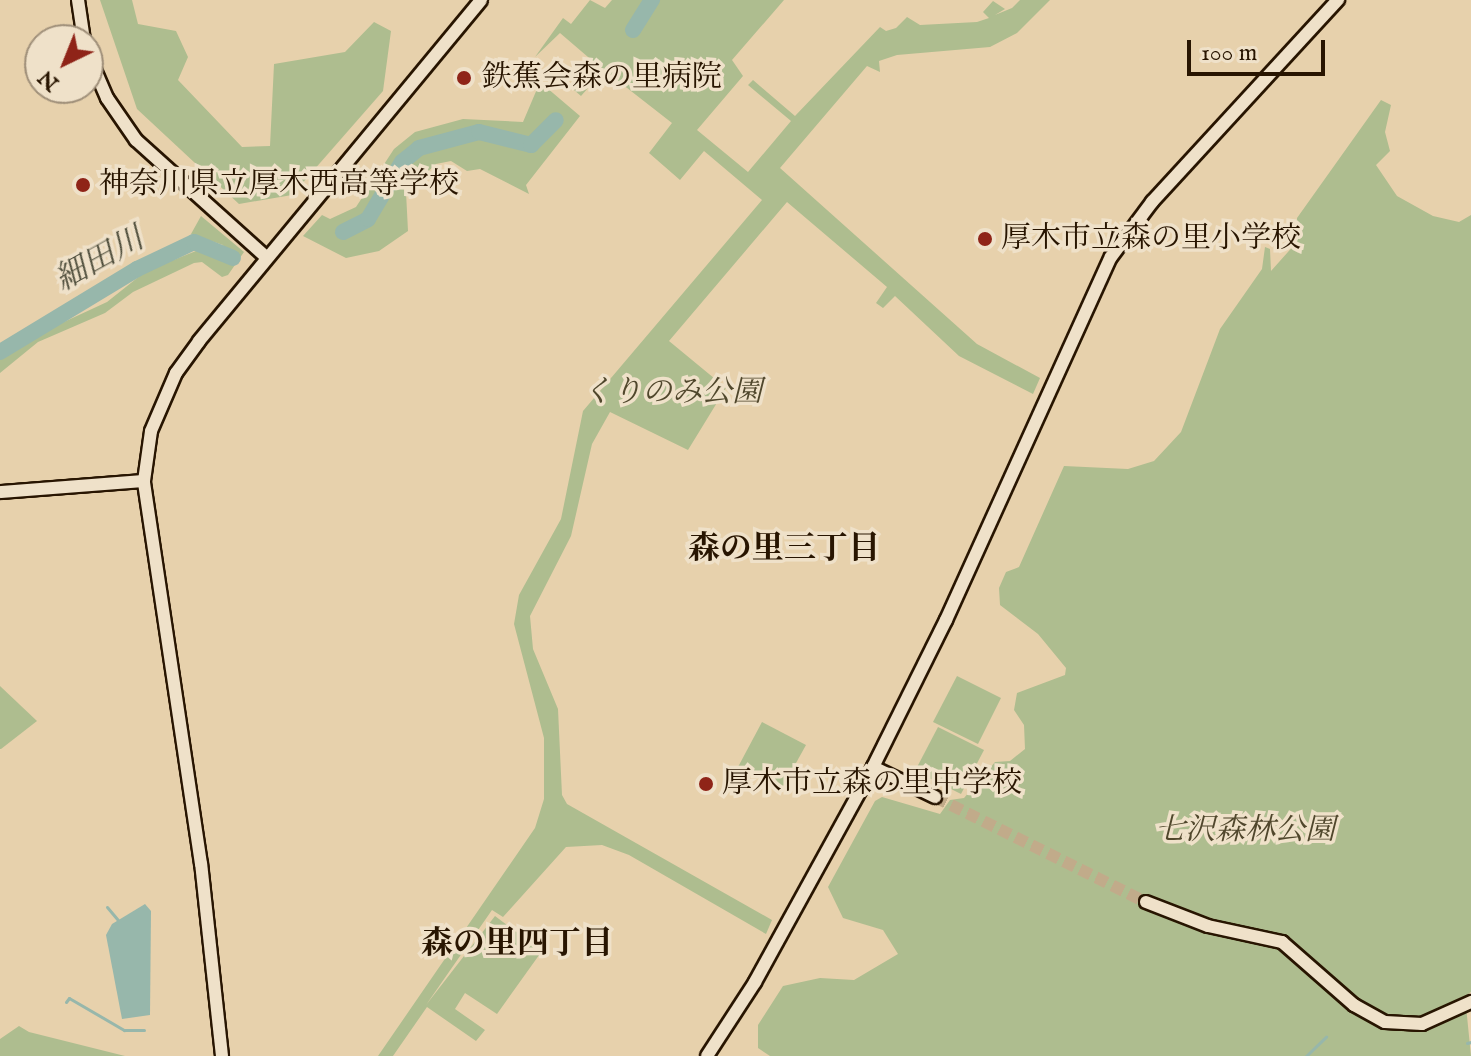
<!DOCTYPE html>
<html>
<head>
<meta charset="utf-8">
<style>
  body { margin:0 }
  #map { position:relative; width:1471px; height:1056px; overflow:hidden; background:#e7d1ac; font-family:"IM FELL English","Noto Serif JP",serif }
  div>[style] { position:absolute }
  [style*='--x'] { left:calc(var(--x)*1px); top:calc(var(--y)*1px); width:calc(var(--w)*1px); rotate:calc(var(--a)*1deg) }
  .green>* { inset:0; background:#aebd8f }
  .water>* { inset:0; background:#97b7ab }
  .stream>* { height:3px; margin:-1.5px; padding:0 1.5px; transform-origin:1.5px; border-radius:1.5px; background:#97b7ab }
  .river>* { height:16px; margin:-8px; padding:0 8px; transform-origin:8px; border-radius:8px; background:#97b7ab }
  .secondary-tunnel>* { height:12px; margin-top:-6px; transform-origin:0; background:repeating-linear-gradient(90deg,#c1ab8a 0 12px,transparent 0 18px) }
  .roads { filter:drop-shadow(2px 0 #281501) drop-shadow(-2px 0 #281501) drop-shadow(0 2px #281501) drop-shadow(0 -2px #281501) }
  .secondary>* { height:12px; margin:-6px; padding:0 6px; transform-origin:6px; border-radius:6px; background:#efe1c9 }
  .dots>* { width:22px; height:22px; translate:-50% -50%; box-sizing:border-box; border:4px solid #efe1c9; border-radius:50% }
  span { translate:-50% -50%; white-space:nowrap; text-align:center; line-height:1.15; -webkit-text-stroke:7px #efe1c9; paint-order:stroke }
  .poi-label { font-size:30px; color:#281501 }
  .left { translate:0 -50%; text-align:left }
  .park-label { font-size:30px; color:#50472c; font-style:italic }
  .water-label { font-size:32px; color:#4f4e3c; font-style:italic }
  .neighbourhood-label { font-size:32px; color:#281501; font-weight:700 }
  .north { position:absolute; left:24px; top:24px; width:80px; height:80px; box-sizing:border-box; background:#efe1c9; border:2px solid #9f8f79; border-radius:50%; rotate:223deg; font-size:22px; font-weight:700; line-height:32px; text-align:center; color:#281501 }
  .north::after { content:''; display:block; margin:auto; width:28px; height:36px; background:#8f2418; clip-path:polygon(50% 0,100% 100%,50% 72%,0 100%) }
  .scale { position:absolute; left:1187px; top:40px; width:138px; height:36px; box-sizing:border-box; border:4px solid #281501; border-top:0; padding-left:10px; font-size:24px; line-height:28px; white-space:nowrap; color:#281501; -webkit-text-stroke:6px #efe1c9; paint-order:stroke }
</style>
</head>
<body>
<div id="map">
  <div class="green">
    <div style="clip-path:polygon(100px 0,132px 0,138px 24px,176px 31px,188px 57px,178px 80px,242px 147px,270px 146px,274px 64px,345px 52px,374px 22px,391px 31px,383px 91px,292px 195px,239px 204px,137px 109px)"></div>
    <div style="clip-path:polygon(590px 0,605px 8px,612px 0,784px 0,732px 60px,743px 76px,697px 130px,748px 172px,791px 121px,748px 85px,753px 80px,795px 116px,880px 27px,886px 31px,896px 28px,907px 17px,920px 25px,977px 22px,989px 18px,983px 12px,993px 1px,1005px 9px,995px 15px,1012px 8px,1020px 0,1050px 0,1017px 33px,990px 47px,897px 55px,879px 61px,880px 72px,867px 66px,780px 168px,977px 344px,1040px 378px,1033px 394px,959px 356px,895px 296px,883px 308px,876px 303px,887px 287px,787px 202px,669px 341px,726px 388px,688px 450px,610px 412px,592px 444px,571px 536px,530px 616px,533px 649px,558px 709px,562px 795px,567px 804px,772px 920px,766px 934px,629px 855px,602px 845px,566px 847px,503px 917px,492px 910px,426px 1005px,495px 916px,542px 951px,497px 1014px,465px 993px,455px 1009px,485px 1030px,476px 1041px,427px 1007px,393px 1056px,378px 1056px,535px 828px,544px 799px,544px 738px,514px 624px,519px 595px,561px 519px,583px 411px,762px 200px,704px 151px,680px 180px,649px 153px,672px 123px,604px 70px,581px 96px,574px 90px,595px 63px,560px 33px,535px 57px,563px 18px,571px 24px)"></div>
    <div style="clip-path:polygon(540px 82px,580px 116px,526px 185px,529px 194px,480px 169px,467px 171px,451px 161px,436px 164px,406px 192px,408px 231px,379px 251px,346px 258px,303px 236px,322px 215px,330px 219px,356px 207px,394px 149px,415px 132px,463px 119px,523px 122px)"></div>
    <div style="clip-path:polygon(1381px 100px,1391px 105px,1385px 132px,1390px 151px,1376px 165px,1397px 196px,1433px 216px,1459px 222px,1471px 215px,1471px 992px,1465px 996px,1471px 1056px,770px 1056px,758px 1048px,758px 1025px,783px 986px,820px 978px,854px 980px,898px 954px,883px 930px,843px 918px,828px 887px,875px 801px,882px 797px,940px 814px,950px 800px,964px 798px,995px 762px,1010px 761px,1025px 749px,1024px 725px,1014px 710px,1017px 693px,1065px 675px,1066px 668px,1038px 634px,1000px 605px,999px 588px,1006px 572px,1019px 567px,1064px 466px,1128px 469px,1154px 461px,1181px 432px,1220px 329px,1262px 269px,1265px 247px,1270px 249px,1271px 271px,1296px 243px,1297px 218px)"></div>
    <div style="clip-path:polygon(201px 216px,244px 252px,228px 275px,222px 277px,202px 262px,194px 263px,133px 292px,105px 313px,38px 342px,0 373px,0 358px,25px 340px,107px 302px,146px 271px,196px 251px,226px 255px,223px 245px,191px 234px)"></div>
    <div style="clip-path:polygon(957px 676px,1001px 698px,978px 744px,933px 722px)"></div>
    <div style="clip-path:polygon(0 686px,37px 721px,1px 749px,0 749px)"></div>
    <div style="clip-path:polygon(762px 722px,806px 745px,781px 790px,738px 767px)"></div>
    <div style="clip-path:polygon(938px 727px,984px 750px,961px 794px,915px 771px)"></div>
    <div style="clip-path:polygon(19px 1026px,29px 1032px,125px 1056px,0 1056px,0 1039px)"></div>
  </div>
  <div class="water">
    <div style="clip-path:polygon(145px 904px,151px 911px,150px 1015px,122px 1019px,106px 935px,112px 924px)"></div>
  </div>
  <div class="stream">
    <div style="--x:107;--y:907;--w:17;--a:50"></div>
    <div style="--x:66;--y:1002;--w:5;--a:-53"></div>
    <div style="--x:69;--y:998;--w:64;--a:30.2"></div>
    <div style="--x:124;--y:1030;--w:20;--a:0"></div>
    <div style="--x:1467;--y:1043;--w:4;--a:-14"></div>
    <div style="--x:1306;--y:1056;--w:28;--a:-44"></div>
  </div>
  <div class="river">
    <div style="--x:633;--y:30;--w:36;--a:-58"></div>
    <div style="--x:343;--y:232;--w:28;--a:-27"></div>
    <div style="--x:368;--y:219;--w:66;--a:-59.2"></div>
    <div style="--x:402;--y:162;--w:22;--a:-39"></div>
    <div style="--x:419;--y:148;--w:62;--a:-14.9"></div>
    <div style="--x:479;--y:132;--w:54;--a:14"></div>
    <div style="--x:531;--y:145;--w:35;--a:-45"></div>
    <div style="--x:0;--y:352;--w:160;--a:-31.2"></div>
    <div style="--x:137;--y:269;--w:63;--a:-25.3"></div>
    <div style="--x:194;--y:242;--w:42;--a:22.3"></div>
  </div>
  <div class="secondary-tunnel">
    <div style="--x:935;--y:797;--w:236;--a:26.5"></div>
  </div>
  <div class="roads">
    <div class="secondary">
      <div style="--x:78;--y:0;--w:40;--a:81.5"></div>
      <div style="--x:88;--y:54;--w:48;--a:66.6"></div>
      <div style="--x:107;--y:98;--w:51;--a:55.4"></div>
      <div style="--x:136;--y:140;--w:176;--a:42"></div>
      <div style="--x:0;--y:492;--w:144;--a:-4.4"></div>
      <div style="--x:873;--y:767;--w:69;--a:25.8"></div>
      <div style="--x:1146;--y:902;--w:66;--a:21.2"></div>
      <div style="--x:1208;--y:926;--w:76;--a:12.2"></div>
      <div style="--x:1282;--y:942;--w:96;--a:41.2"></div>
      <div style="--x:1354;--y:1005;--w:35;--a:29"></div>
      <div style="--x:1385;--y:1022;--w:37;--a:3"></div>
      <div style="--x:1422;--y:1024;--w:54;--a:-24.2"></div>
      <div style="--x:222;--y:1056;--w:193;--a:-96.2"></div>
      <div style="--x:201;--y:864;--w:387;--a:-98.5"></div>
      <div style="--x:144;--y:481;--w:50;--a:-82"></div>
      <div style="--x:151;--y:431;--w:63;--a:-66.7"></div>
      <div style="--x:176;--y:373;--w:39;--a:-54"></div>
      <div style="--x:199;--y:341;--w:442;--a:-50.4"></div>
      <div style="--x:707;--y:1056;--w:88;--a:-57"></div>
      <div style="--x:755;--y:982;--w:245;--a:-61.2"></div>
      <div style="--x:873;--y:767;--w:164;--a:-63.6"></div>
      <div style="--x:946;--y:620;--w:399;--a:-65.6"></div>
      <div style="--x:1111;--y:257;--w:69;--a:-53.3"></div>
      <div style="--x:1152;--y:202;--w:275;--a:-47.4"></div>
    </div>
  </div>
  <div class="dots">
    <div style="left:464px;top:78px;background:#8f2418"></div>
    <div style="left:83px;top:185px;background:#8f2418"></div>
    <div style="left:985px;top:239px;background:#8f2418"></div>
    <div style="left:706px;top:784px;background:#8f2418"></div>
  </div>
  <div class="poi-label">
    <span class="left" style="left:482px;top:78px">鉄蕉会森の里病院</span>
    <span class="left" style="left:99px;top:185px">神奈川県立厚木西高等学校</span>
    <span class="left" style="left:1001px;top:239px">厚木市立森の里小学校</span>
    <span class="left" style="left:722px;top:784px">厚木市立森の里中学校</span>
  </div>
  <div class="park-label">
    <span style="left:672px;top:393px">くりのみ公園</span>
    <span style="left:1245px;top:831px">七沢森林公園</span>
  </div>
  <div class="water-label">
    <span style="left:100px;top:261px;rotate:-29deg">細田川</span>
  </div>
  <div class="neighbourhood-label">
    <span style="left:784px;top:550px">森の里三丁目</span>
    <span style="left:517px;top:945px">森の里四丁目</span>
  </div>
  <div class="north">N</div>
  <div class="scale">100 m</div>
</div>
</body>
</html>
